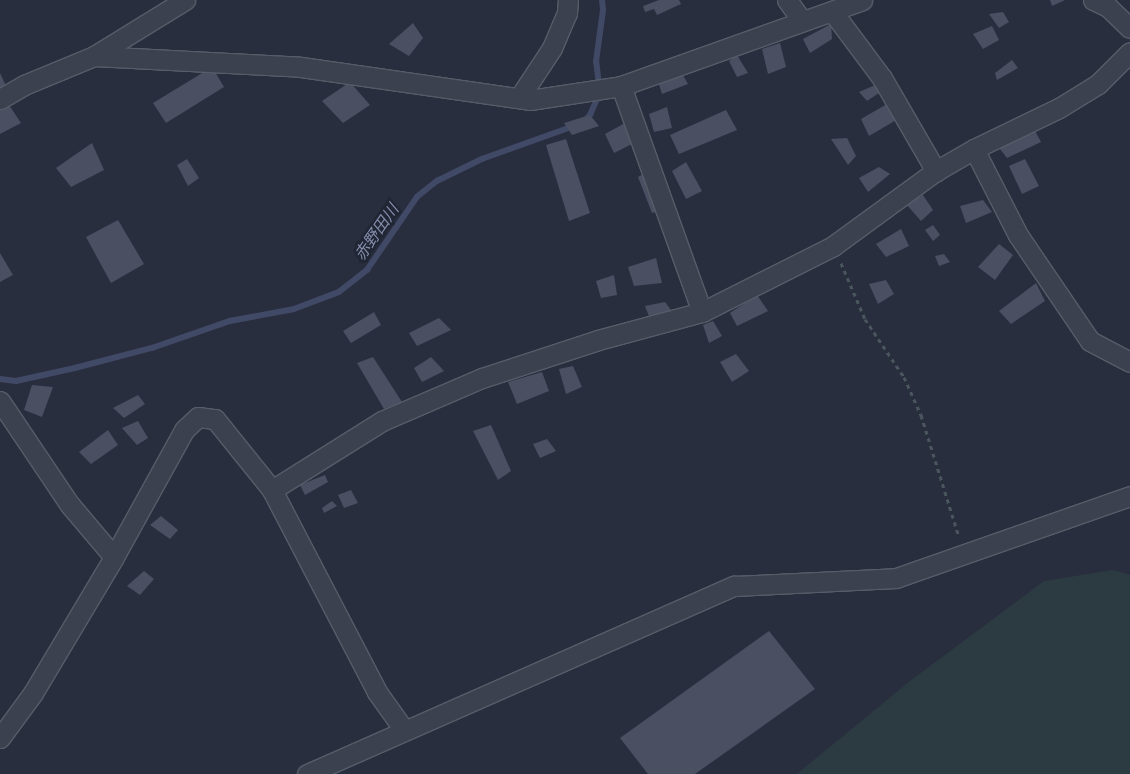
<!DOCTYPE html>
<html>
<head>
<meta charset="utf-8">
<style>
  body { margin:0 }
  #map { position:relative; width:1130px; height:774px; overflow:hidden; background:#292e3f; font-family:Manrope,"Noto Sans JP",sans-serif }
  div>[style] { position:absolute }
  [style*='--x'] { left:calc(var(--x)*1px); top:calc(var(--y)*1px); width:calc(var(--w)*1px); rotate:calc(var(--a)*1deg) }
  .green>* { inset:0; background:#2b3b41 }
  .stream>* { height:5.5px; margin:-2.75px; padding:0 2.75px; transform-origin:2.75px; border-radius:2.75px; background:#404966 }
  .building>* { inset:0; background:#4a4f62 }
  .path>* { height:3px; margin-top:-1.5px; transform-origin:0; background:repeating-linear-gradient(90deg,#49565d 0 4px,transparent 0 8px) }
  .roads { filter:drop-shadow(1px 0 #575c69) drop-shadow(-1px 0 #575c69) drop-shadow(0 1px #575c69) drop-shadow(0 -1px #575c69) }
  .street>* { height:19px; margin:-9.5px; padding:0 9.5px; transform-origin:9.5px; border-radius:9.5px; background:#3c414f }
  span { translate:-50% -50%; white-space:nowrap; text-align:center; line-height:1.15; -webkit-text-stroke:5px #212634; paint-order:stroke }
  .water-label { font-size:16px; color:#848ead; font-style:italic }
</style>
</head>
<body>
<div id="map">
  <div class="green">
    <div style="clip-path:polygon(1113px 570px,1130px 575px,1130px 774px,797px 774px,910px 681px,1044px 581px)"></div>
  </div>
  <div class="stream">
    <div style="--x:585;--y:121;--w:8;--a:-50"></div>
    <div style="--x:590;--y:115;--w:24;--a:-66"></div>
    <div style="--x:600;--y:93;--w:31;--a:-97"></div>
    <div style="--x:596;--y:62;--w:52;--a:-82.3"></div>
    <div style="--x:603;--y:10;--w:10;--a:-96"></div>
    <div style="--x:0;--y:379;--w:16;--a:7"></div>
    <div style="--x:16;--y:381;--w:60;--a:-12.4"></div>
    <div style="--x:75;--y:368;--w:80;--a:-14.6"></div>
    <div style="--x:152;--y:348;--w:83;--a:-19.1"></div>
    <div style="--x:230;--y:321;--w:65;--a:-10.6"></div>
    <div style="--x:294;--y:309;--w:48;--a:-20.7"></div>
    <div style="--x:339;--y:292;--w:36;--a:-38"></div>
    <div style="--x:367;--y:270;--w:88;--a:-55.6"></div>
    <div style="--x:417;--y:197;--w:26;--a:-39"></div>
    <div style="--x:437;--y:181;--w:50;--a:-26.1"></div>
    <div style="--x:482;--y:159;--w:98;--a:-19.7"></div>
  </div>
  <div class="building">
    <div style="clip-path:polygon(659px 0,679px 0,681px 4px,657px 15px,654px 9px,645px 12px,643px 6px)"></div>
    <div style="clip-path:polygon(1050px 0,1065px 0,1052px 6px)"></div>
    <div style="clip-path:polygon(1003px 12px,1009px 22px,999px 28px,989px 14px)"></div>
    <div style="clip-path:polygon(413px 23px,423px 38px,409px 56px,389px 44px)"></div>
    <div style="clip-path:polygon(831px 24px,832px 39px,810px 53px,803px 39px)"></div>
    <div style="clip-path:polygon(992px 26px,999px 40px,983px 49px,973px 34px)"></div>
    <div style="clip-path:polygon(780px 43px,786px 67px,768px 74px,762px 49px)"></div>
    <div style="clip-path:polygon(737px 55px,748px 73px,737px 77px,729px 61px)"></div>
    <div style="clip-path:polygon(1012px 60px,1018px 68px,997px 80px,995px 73px)"></div>
    <div style="clip-path:polygon(212px 67px,224px 87px,166px 123px,153px 103px)"></div>
    <div style="clip-path:polygon(680px 70px,688px 84px,662px 94px,658px 81px)"></div>
    <div style="clip-path:polygon(0 73px,6px 86px,0 88px)"></div>
    <div style="clip-path:polygon(350px 82px,370px 105px,343px 123px,322px 101px)"></div>
    <div style="clip-path:polygon(875px 85px,879px 93px,867px 101px,859px 92px)"></div>
    <div style="clip-path:polygon(887px 104px,898px 119px,869px 136px,861px 119px)"></div>
    <div style="clip-path:polygon(9px 105px,21px 123px,0 134px,0 109px)"></div>
    <div style="clip-path:polygon(667px 107px,672px 128px,654px 132px,649px 114px)"></div>
    <div style="clip-path:polygon(726px 110px,737px 130px,679px 154px,670px 135px)"></div>
    <div style="clip-path:polygon(590px 115px,599px 126px,572px 135px,564px 123px)"></div>
    <div style="clip-path:polygon(627px 122px,634px 143px,614px 153px,605px 134px)"></div>
    <div style="clip-path:polygon(1034px 129px,1041px 142px,1007px 158px,997px 145px)"></div>
    <div style="clip-path:polygon(847px 138px,856px 156px,848px 165px,831px 139px)"></div>
    <div style="clip-path:polygon(566px 139px,590px 213px,569px 221px,546px 145px)"></div>
    <div style="clip-path:polygon(92px 143px,104px 170px,71px 187px,56px 168px)"></div>
    <div style="clip-path:polygon(187px 159px,199px 178px,188px 186px,177px 165px)"></div>
    <div style="clip-path:polygon(1025px 159px,1039px 186px,1022px 194px,1009px 166px)"></div>
    <div style="clip-path:polygon(686px 162px,702px 191px,686px 199px,672px 171px)"></div>
    <div style="clip-path:polygon(879px 167px,890px 174px,868px 192px,859px 178px)"></div>
    <div style="clip-path:polygon(647px 172px,662px 210px,652px 213px,638px 177px)"></div>
    <div style="clip-path:polygon(923px 195px,933px 210px,921px 221px,906px 204px)"></div>
    <div style="clip-path:polygon(983px 200px,992px 212px,966px 223px,960px 206px)"></div>
    <div style="clip-path:polygon(118px 220px,144px 264px,111px 283px,86px 237px)"></div>
    <div style="clip-path:polygon(933px 225px,940px 235px,933px 241px,925px 230px)"></div>
    <div style="clip-path:polygon(901px 229px,909px 246px,886px 257px,876px 244px)"></div>
    <div style="clip-path:polygon(999px 244px,1013px 255px,995px 280px,978px 267px)"></div>
    <div style="clip-path:polygon(0 253px,13px 275px,0 282px)"></div>
    <div style="clip-path:polygon(944px 254px,950px 262px,939px 266px,935px 256px)"></div>
    <div style="clip-path:polygon(656px 258px,662px 283px,634px 286px,628px 267px)"></div>
    <div style="clip-path:polygon(614px 275px,617px 295px,601px 298px,596px 281px)"></div>
    <div style="clip-path:polygon(886px 280px,894px 294px,878px 304px,869px 284px)"></div>
    <div style="clip-path:polygon(1036px 283px,1045px 301px,1011px 324px,999px 311px)"></div>
    <div style="clip-path:polygon(757px 295px,768px 311px,737px 326px,730px 313px)"></div>
    <div style="clip-path:polygon(665px 302px,674px 314px,650px 319px,645px 306px)"></div>
    <div style="clip-path:polygon(374px 312px,381px 325px,351px 343px,343px 331px)"></div>
    <div style="clip-path:polygon(439px 318px,451px 330px,417px 346px,409px 333px)"></div>
    <div style="clip-path:polygon(713px 321px,722px 336px,709px 343px,703px 325px)"></div>
    <div style="clip-path:polygon(736px 354px,749px 371px,732px 382px,720px 362px)"></div>
    <div style="clip-path:polygon(373px 357px,402px 402px,384px 409px,357px 363px)"></div>
    <div style="clip-path:polygon(431px 357px,444px 371px,422px 382px,414px 368px)"></div>
    <div style="clip-path:polygon(573px 366px,582px 387px,566px 394px,559px 369px)"></div>
    <div style="clip-path:polygon(542px 372px,549px 391px,517px 404px,508px 382px)"></div>
    <div style="clip-path:polygon(32px 385px,53px 387px,42px 417px,24px 410px)"></div>
    <div style="clip-path:polygon(138px 395px,145px 404px,124px 418px,113px 408px)"></div>
    <div style="clip-path:polygon(138px 421px,148px 438px,137px 445px,122px 428px)"></div>
    <div style="clip-path:polygon(491px 425px,511px 471px,498px 480px,473px 431px)"></div>
    <div style="clip-path:polygon(108px 430px,118px 445px,91px 464px,79px 452px)"></div>
    <div style="clip-path:polygon(547px 439px,556px 451px,540px 458px,533px 444px)"></div>
    <div style="clip-path:polygon(325px 475px,328px 482px,305px 495px,300px 485px)"></div>
    <div style="clip-path:polygon(351px 490px,358px 503px,344px 508px,338px 495px)"></div>
    <div style="clip-path:polygon(332px 501px,337px 506px,324px 513px,322px 508px)"></div>
    <div style="clip-path:polygon(161px 516px,178px 530px,170px 539px,150px 525px)"></div>
    <div style="clip-path:polygon(144px 571px,154px 579px,140px 595px,127px 586px)"></div>
    <div style="clip-path:polygon(769px 631px,815px 689px,695px 774px,648px 774px,620px 738px)"></div>
  </div>
  <div class="path">
    <div style="--x:841;--y:263;--w:61;--a:66.8"></div>
    <div style="--x:865;--y:319;--w:70;--a:56.1"></div>
    <div style="--x:904;--y:377;--w:42;--a:65.9"></div>
    <div style="--x:921;--y:415;--w:128;--a:72.7"></div>
  </div>
  <div class="roads">
    <div class="street">
      <div style="--x:787;--y:0;--w:26;--a:54"></div>
      <div style="--x:1093;--y:0;--w:17;--a:25"></div>
      <div style="--x:1108;--y:7;--w:30;--a:44"></div>
      <div style="--x:832;--y:11;--w:84;--a:53.3"></div>
      <div style="--x:882;--y:78;--w:108;--a:59.9"></div>
      <div style="--x:94;--y:56;--w:107;--a:-31.6"></div>
      <div style="--x:621;--y:86;--w:240;--a:70.3"></div>
      <div style="--x:519;--y:98;--w:60;--a:-56.6"></div>
      <div style="--x:552;--y:48;--w:38;--a:-67"></div>
      <div style="--x:567;--y:13;--w:13;--a:-86"></div>
      <div style="--x:0;--y:99;--w:28;--a:-30"></div>
      <div style="--x:24;--y:85;--w:76;--a:-22.5"></div>
      <div style="--x:94;--y:56;--w:207;--a:3"></div>
      <div style="--x:301;--y:67;--w:231;--a:8.2"></div>
      <div style="--x:530;--y:100;--w:92;--a:-8.7"></div>
      <div style="--x:621;--y:86;--w:256;--a:-19.6"></div>
      <div style="--x:974;--y:149;--w:94;--a:-25.8"></div>
      <div style="--x:1059;--y:108;--w:46;--a:-31.6"></div>
      <div style="--x:1098;--y:84;--w:45;--a:-45"></div>
      <div style="--x:0;--y:401;--w:125;--a:56.1"></div>
      <div style="--x:70;--y:505;--w:68;--a:49.8"></div>
      <div style="--x:272;--y:490;--w:130;--a:-32.1"></div>
      <div style="--x:382;--y:421;--w:109;--a:-23.3"></div>
      <div style="--x:482;--y:378;--w:122;--a:-18.1"></div>
      <div style="--x:598;--y:340;--w:108;--a:-15.1"></div>
      <div style="--x:702;--y:312;--w:147;--a:-26.7"></div>
      <div style="--x:833;--y:246;--w:127;--a:-36.1"></div>
      <div style="--x:936;--y:171;--w:44;--a:-30.1"></div>
      <div style="--x:974;--y:149;--w:97;--a:62.9"></div>
      <div style="--x:1018;--y:235;--w:128;--a:55.8"></div>
      <div style="--x:1090;--y:341;--w:45;--a:27.7"></div>
      <div style="--x:0;--y:738;--w:56;--a:-53.7"></div>
      <div style="--x:33;--y:693;--w:158;--a:-59.2"></div>
      <div style="--x:114;--y:557;--w:145;--a:-61.1"></div>
      <div style="--x:184;--y:430;--w:19;--a:-43"></div>
      <div style="--x:198;--y:417;--w:17;--a:7"></div>
      <div style="--x:215;--y:419;--w:91;--a:51.2"></div>
      <div style="--x:272;--y:490;--w:228;--a:62.5"></div>
      <div style="--x:377;--y:692;--w:47;--a:54.6"></div>
      <div style="--x:307;--y:774;--w:467;--a:-23.8"></div>
      <div style="--x:734;--y:586;--w:162;--a:-2.8"></div>
      <div style="--x:896;--y:578;--w:248;--a:-19.3"></div>
    </div>
  </div>
  <div class="water-label">
    <span style="left:376px;top:232px;rotate:-55deg">赤野田川</span>
  </div>
</div>
</body>
</html>
